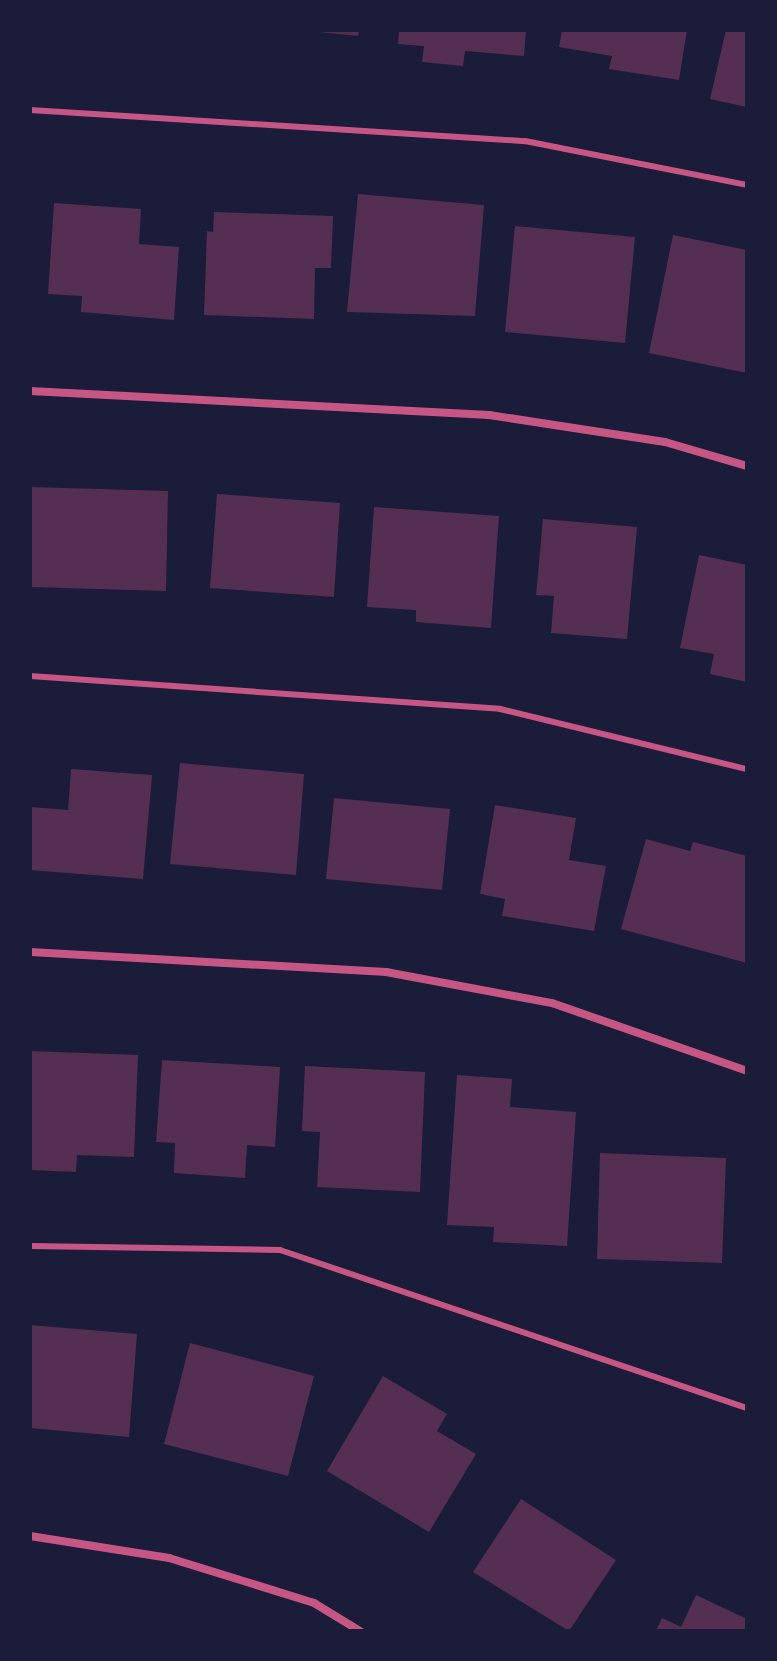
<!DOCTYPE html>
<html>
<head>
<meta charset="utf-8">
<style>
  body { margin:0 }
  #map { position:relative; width:777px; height:1661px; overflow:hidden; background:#1b1b3a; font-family:Cabin,sans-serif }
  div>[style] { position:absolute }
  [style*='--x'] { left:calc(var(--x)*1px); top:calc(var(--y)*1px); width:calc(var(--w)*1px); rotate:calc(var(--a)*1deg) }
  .building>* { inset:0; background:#542f53 }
  .service>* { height:6px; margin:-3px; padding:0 3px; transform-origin:3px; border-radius:3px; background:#c65784 }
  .minor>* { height:8px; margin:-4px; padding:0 4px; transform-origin:4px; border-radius:4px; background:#c65784 }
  span { translate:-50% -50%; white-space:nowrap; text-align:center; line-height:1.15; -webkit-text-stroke:8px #1b1b3a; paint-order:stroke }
  .frame { position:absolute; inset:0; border:32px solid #1b1b3a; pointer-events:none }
</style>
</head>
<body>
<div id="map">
  <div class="building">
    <div style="clip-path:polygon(300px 30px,359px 30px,358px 36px)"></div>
    <div style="clip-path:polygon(399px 30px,526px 30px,524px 56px,465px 51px,463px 66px,422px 62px,424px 46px,398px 44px)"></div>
    <div style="clip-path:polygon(562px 30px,687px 30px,679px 80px,609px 69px,612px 56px,559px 47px)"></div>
    <div style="clip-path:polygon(726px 30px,747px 30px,747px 107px,710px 99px)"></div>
    <div style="clip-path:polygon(358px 194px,484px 205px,475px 316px,347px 312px)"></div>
    <div style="clip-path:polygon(54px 203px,141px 209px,139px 244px,179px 247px,174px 320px,81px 312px,82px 296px,48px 294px)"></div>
    <div style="clip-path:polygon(214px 212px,333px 216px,331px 268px,315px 268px,314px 319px,204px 315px,207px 231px,213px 232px)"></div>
    <div style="clip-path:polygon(515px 226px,635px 237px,625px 343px,505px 332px)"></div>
    <div style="clip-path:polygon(673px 235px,747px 250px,747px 373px,649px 353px)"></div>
    <div style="clip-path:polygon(30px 487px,168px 491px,166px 591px,30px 587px)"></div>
    <div style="clip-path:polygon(217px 494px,340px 503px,334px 597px,210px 588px)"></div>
    <div style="clip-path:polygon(374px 507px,499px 516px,491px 628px,416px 622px,416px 610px,367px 607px)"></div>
    <div style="clip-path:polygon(543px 519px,637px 527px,627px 639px,551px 633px,554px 596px,536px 595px)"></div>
    <div style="clip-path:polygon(699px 555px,747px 565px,747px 682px,710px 674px,714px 654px,680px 648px)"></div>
    <div style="clip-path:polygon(180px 763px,304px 774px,296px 875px,170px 864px)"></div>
    <div style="clip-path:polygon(71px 769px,152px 775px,143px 879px,30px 870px,31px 807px,68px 810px)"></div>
    <div style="clip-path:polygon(334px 798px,450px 809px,442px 890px,326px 879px)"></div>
    <div style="clip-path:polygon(495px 805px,576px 818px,569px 860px,606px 866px,594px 931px,502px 916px,505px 899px,480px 894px)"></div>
    <div style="clip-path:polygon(646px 839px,690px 851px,693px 842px,747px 856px,747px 963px,621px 929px)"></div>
    <div style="clip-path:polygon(30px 1051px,138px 1055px,134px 1157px,77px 1155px,76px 1172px,30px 1170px)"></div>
    <div style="clip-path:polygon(162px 1060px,280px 1067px,275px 1147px,247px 1145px,245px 1178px,174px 1173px,175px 1143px,156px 1142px)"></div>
    <div style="clip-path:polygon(305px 1066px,425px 1072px,420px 1192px,317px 1187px,320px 1132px,302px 1131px)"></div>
    <div style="clip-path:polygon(457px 1075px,512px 1079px,510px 1107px,576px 1112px,567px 1246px,493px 1242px,494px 1227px,447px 1225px)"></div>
    <div style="clip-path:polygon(600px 1153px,726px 1158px,722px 1263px,597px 1259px)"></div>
    <div style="clip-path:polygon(30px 1325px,137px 1334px,129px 1437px,30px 1428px)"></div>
    <div style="clip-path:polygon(190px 1343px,314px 1376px,288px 1476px,164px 1444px)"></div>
    <div style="clip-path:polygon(383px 1376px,447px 1414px,437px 1431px,476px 1454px,429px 1532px,327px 1471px)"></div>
    <div style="clip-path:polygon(521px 1499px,616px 1560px,569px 1631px,473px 1572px)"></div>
    <div style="clip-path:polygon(696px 1595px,747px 1619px,747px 1631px,656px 1631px,662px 1618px,681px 1627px)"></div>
  </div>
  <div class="service">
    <div style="--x:30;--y:110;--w:496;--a:3.6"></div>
    <div style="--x:525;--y:141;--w:226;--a:11.2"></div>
    <div style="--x:30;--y:676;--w:471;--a:4"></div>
    <div style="--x:500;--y:709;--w:254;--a:13.7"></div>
    <div style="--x:30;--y:1246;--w:250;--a:0.9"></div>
    <div style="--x:280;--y:1250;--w:493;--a:18.7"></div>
  </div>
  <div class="minor">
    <div style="--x:30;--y:391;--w:460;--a:3"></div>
    <div style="--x:489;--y:415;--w:178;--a:8.7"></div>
    <div style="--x:665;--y:442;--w:85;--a:16.3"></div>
    <div style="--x:30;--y:952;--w:357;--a:3.2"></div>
    <div style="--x:386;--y:972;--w:169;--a:10.6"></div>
    <div style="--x:552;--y:1003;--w:207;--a:19.2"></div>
    <div style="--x:30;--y:1536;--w:141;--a:9"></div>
    <div style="--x:169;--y:1558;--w:152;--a:17.2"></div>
    <div style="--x:314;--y:1603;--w:54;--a:31.3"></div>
  </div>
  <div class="frame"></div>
</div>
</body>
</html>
